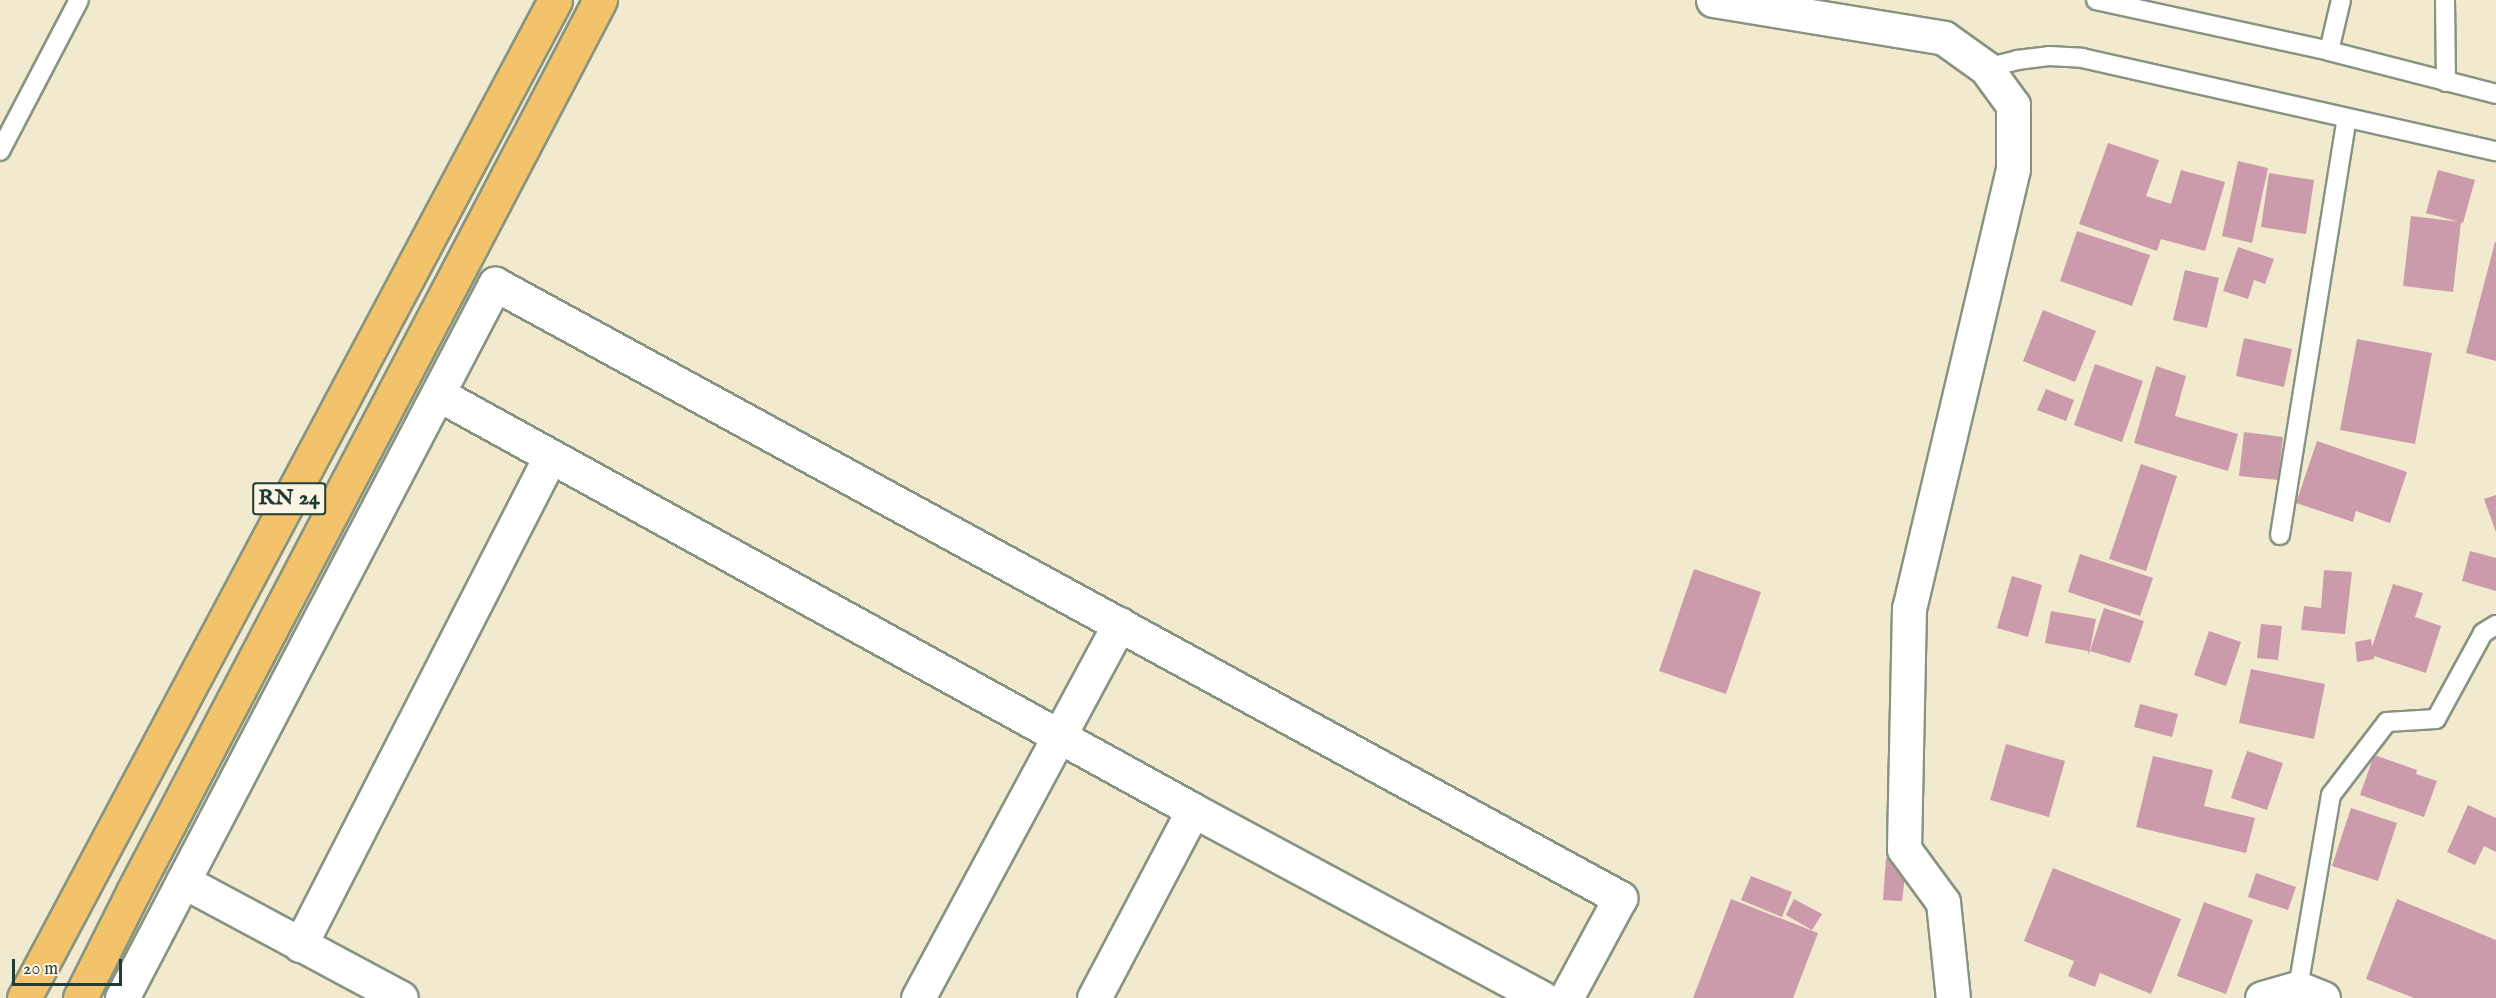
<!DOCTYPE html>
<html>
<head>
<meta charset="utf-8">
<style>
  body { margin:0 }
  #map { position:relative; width:2496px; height:998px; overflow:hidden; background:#f2eacf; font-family:"IM FELL English",serif }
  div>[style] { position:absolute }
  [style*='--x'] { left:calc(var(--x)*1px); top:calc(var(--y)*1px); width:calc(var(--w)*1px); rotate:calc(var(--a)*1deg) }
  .building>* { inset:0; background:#cc9bab }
  .roads { filter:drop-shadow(2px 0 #889482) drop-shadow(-2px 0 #889482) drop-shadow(0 2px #889482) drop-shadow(0 -2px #889482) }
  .service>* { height:18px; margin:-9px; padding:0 9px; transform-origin:9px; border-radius:9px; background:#fff }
  .minor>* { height:33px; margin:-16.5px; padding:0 16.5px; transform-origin:16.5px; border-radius:16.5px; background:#fff }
  .trunk>* { height:33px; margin:-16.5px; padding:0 16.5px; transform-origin:16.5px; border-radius:16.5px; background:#f2c36a }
  span { translate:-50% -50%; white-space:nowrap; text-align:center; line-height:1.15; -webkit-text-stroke:5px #fcf5e5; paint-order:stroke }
  .shield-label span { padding:2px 4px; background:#fcf5e5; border:2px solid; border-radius:4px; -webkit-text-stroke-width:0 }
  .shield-label { font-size:22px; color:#1f3d34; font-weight:700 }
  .scale { position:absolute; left:12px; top:959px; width:110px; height:27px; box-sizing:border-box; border:3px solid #1f3d34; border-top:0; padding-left:8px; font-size:18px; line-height:21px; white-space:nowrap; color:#1f3d34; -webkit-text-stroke:4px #fcf5e5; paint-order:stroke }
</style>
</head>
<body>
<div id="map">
  <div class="building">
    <div style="clip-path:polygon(2108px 143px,2159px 160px,2146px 196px,2171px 204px,2181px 170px,2225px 182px,2205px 251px,2161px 239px,2157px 251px,2079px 224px)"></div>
    <div style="clip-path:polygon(2238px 161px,2268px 168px,2252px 243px,2222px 236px)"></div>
    <div style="clip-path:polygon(2438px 170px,2475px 180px,2463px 223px,2426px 213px)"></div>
    <div style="clip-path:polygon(2269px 173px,2314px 180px,2306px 234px,2261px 227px)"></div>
    <div style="clip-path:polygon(2411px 216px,2461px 222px,2453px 292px,2403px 286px)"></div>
    <div style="clip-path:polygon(2077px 231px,2150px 255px,2132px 306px,2060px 281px)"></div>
    <div style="clip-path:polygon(2495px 242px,2496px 242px,2496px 361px,2466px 353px)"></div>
    <div style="clip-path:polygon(2238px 247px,2274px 259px,2265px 284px,2254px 280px,2248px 299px,2223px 291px)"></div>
    <div style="clip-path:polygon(2185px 270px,2219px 278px,2207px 328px,2173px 320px)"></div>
    <div style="clip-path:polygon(2043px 310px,2096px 331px,2075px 382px,2023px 361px)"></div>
    <div style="clip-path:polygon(2244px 338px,2292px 349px,2284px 387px,2236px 376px)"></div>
    <div style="clip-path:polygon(2357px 339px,2432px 353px,2415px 444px,2340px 430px)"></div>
    <div style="clip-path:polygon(2095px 364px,2143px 381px,2122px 442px,2074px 425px)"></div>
    <div style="clip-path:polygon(2156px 366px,2186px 376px,2175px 416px,2238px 434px,2228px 471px,2134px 443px)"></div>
    <div style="clip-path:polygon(2046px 389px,2074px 400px,2066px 421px,2037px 410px)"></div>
    <div style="clip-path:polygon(2244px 432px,2283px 437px,2278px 480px,2239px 476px)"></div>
    <div style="clip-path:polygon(2317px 441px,2407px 472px,2390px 523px,2356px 511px,2353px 522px,2296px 503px)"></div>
    <div style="clip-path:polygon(2141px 464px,2177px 476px,2146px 571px,2109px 559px)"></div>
    <div style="clip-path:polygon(2496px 495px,2496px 532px,2484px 499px)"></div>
    <div style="clip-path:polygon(2470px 551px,2496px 558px,2496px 591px,2462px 581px)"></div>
    <div style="clip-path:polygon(2080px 554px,2153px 578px,2140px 616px,2068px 592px)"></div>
    <div style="clip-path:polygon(1694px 569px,1761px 592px,1726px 694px,1659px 671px)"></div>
    <div style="clip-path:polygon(2324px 570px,2352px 572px,2345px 634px,2301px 630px,2304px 606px,2321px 608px)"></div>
    <div style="clip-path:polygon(2012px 576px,2042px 585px,2028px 637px,1997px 628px)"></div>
    <div style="clip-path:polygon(2393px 584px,2423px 593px,2415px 617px,2441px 626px,2426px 673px,2374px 656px,2374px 659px,2357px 662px,2355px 642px,2371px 639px,2372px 647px)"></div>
    <div style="clip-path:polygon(2104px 608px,2144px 621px,2130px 663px,2090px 651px)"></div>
    <div style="clip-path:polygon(2051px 611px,2096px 619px,2089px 655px,2088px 651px,2045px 643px)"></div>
    <div style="clip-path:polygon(2261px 624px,2282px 626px,2278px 660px,2257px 658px)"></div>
    <div style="clip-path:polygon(2209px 631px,2241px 642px,2226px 686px,2194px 675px)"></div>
    <div style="clip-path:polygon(2251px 669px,2325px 684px,2314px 739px,2239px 723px)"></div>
    <div style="clip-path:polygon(2140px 704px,2178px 714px,2172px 737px,2134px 727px)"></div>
    <div style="clip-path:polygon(2006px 744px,2065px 761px,2049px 817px,1990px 800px)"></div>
    <div style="clip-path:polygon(2247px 751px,2283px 763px,2267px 810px,2231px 798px)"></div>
    <div style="clip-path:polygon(2374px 755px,2417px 770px,2416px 774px,2437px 781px,2424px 817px,2360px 795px)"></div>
    <div style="clip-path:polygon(2153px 756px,2213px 770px,2204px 806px,2255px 818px,2246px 853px,2136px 827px)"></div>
    <div style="clip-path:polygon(2468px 805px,2496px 818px,2496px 852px,2484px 846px,2475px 865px,2447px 852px)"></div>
    <div style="clip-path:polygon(2351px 808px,2397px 823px,2378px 881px,2332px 866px)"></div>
    <div style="clip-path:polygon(1886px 858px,1907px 860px,1902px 901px,1883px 900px)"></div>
    <div style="clip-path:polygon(2053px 868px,2181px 919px,2151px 994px,2100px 973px,2095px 987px,2068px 976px,2074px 961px,2024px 941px)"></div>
    <div style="clip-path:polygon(2256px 873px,2296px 887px,2288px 910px,2248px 897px)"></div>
    <div style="clip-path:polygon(1751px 876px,1792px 892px,1782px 917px,1741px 900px)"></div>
    <div style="clip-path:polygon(1731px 899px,1818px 933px,1793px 998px,1693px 998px)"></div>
    <div style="clip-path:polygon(1794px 899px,1822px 914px,1812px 930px,1786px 915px)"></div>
    <div style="clip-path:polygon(2397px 899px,2496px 940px,2496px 998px,2414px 998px,2366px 979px)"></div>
    <div style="clip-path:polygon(2204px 902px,2253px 920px,2226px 994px,2177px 976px)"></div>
  </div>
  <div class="roads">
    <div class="service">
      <div style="--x:2096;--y:0;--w:239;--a:12.3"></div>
      <div style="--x:2329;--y:51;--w:172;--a:14.4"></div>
      <div style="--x:2445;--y:0;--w:82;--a:89.3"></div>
      <div style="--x:2329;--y:51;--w:52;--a:-76.8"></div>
      <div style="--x:1986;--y:68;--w:32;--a:-14"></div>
      <div style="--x:2017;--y:60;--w:32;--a:-7"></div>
      <div style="--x:2049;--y:56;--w:33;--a:3"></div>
      <div style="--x:2082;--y:58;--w:424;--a:12.7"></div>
      <div style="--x:0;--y:151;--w:170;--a:-62.4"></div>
      <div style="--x:2280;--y:535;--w:422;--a:-80.9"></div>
      <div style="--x:2298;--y:988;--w:196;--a:-80.3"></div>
      <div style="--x:2331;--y:795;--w:92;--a:-52.5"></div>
      <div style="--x:2387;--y:722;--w:49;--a:-3.5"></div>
      <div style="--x:2436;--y:719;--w:98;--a:-61.3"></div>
      <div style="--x:2483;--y:633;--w:15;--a:-32"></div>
    </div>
    <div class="minor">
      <div style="--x:1713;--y:0;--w:234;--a:9.3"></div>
      <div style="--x:1944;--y:38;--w:52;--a:35.5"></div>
      <div style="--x:1986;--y:68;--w:46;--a:53.9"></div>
      <div style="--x:2013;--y:105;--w:64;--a:90"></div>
      <div style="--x:2013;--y:169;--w:451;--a:103.3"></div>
      <div style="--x:1909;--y:608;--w:241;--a:91.2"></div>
      <div style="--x:1904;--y:849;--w:66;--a:53.7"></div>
      <div style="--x:1943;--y:902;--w:97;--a:84.1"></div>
      <div style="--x:438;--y:394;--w:862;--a:28.85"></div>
      <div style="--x:1193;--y:810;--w:396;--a:28.3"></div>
      <div style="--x:183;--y:881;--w:247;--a:28.2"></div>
      <div style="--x:300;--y:945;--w:548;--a:-62.87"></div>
      <div style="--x:122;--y:998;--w:806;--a:-62.42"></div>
      <div style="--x:495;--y:284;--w:1282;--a:28.62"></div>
      <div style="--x:1620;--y:898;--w:114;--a:118.4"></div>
      <div style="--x:918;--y:998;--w:425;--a:-61.7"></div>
      <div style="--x:1094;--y:998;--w:212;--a:-62.2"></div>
      <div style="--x:2262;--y:998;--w:37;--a:-16"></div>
      <div style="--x:2298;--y:988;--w:27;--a:22"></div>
    </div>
    <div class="trunk">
      <div style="--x:24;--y:998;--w:1130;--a:-61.98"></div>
      <div style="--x:80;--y:998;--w:119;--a:-63.4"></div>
      <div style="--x:133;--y:892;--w:1007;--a:-62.37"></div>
    </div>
  </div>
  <div class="shield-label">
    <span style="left:289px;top:499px">RN 24</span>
  </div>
  <div class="scale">20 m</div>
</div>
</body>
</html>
